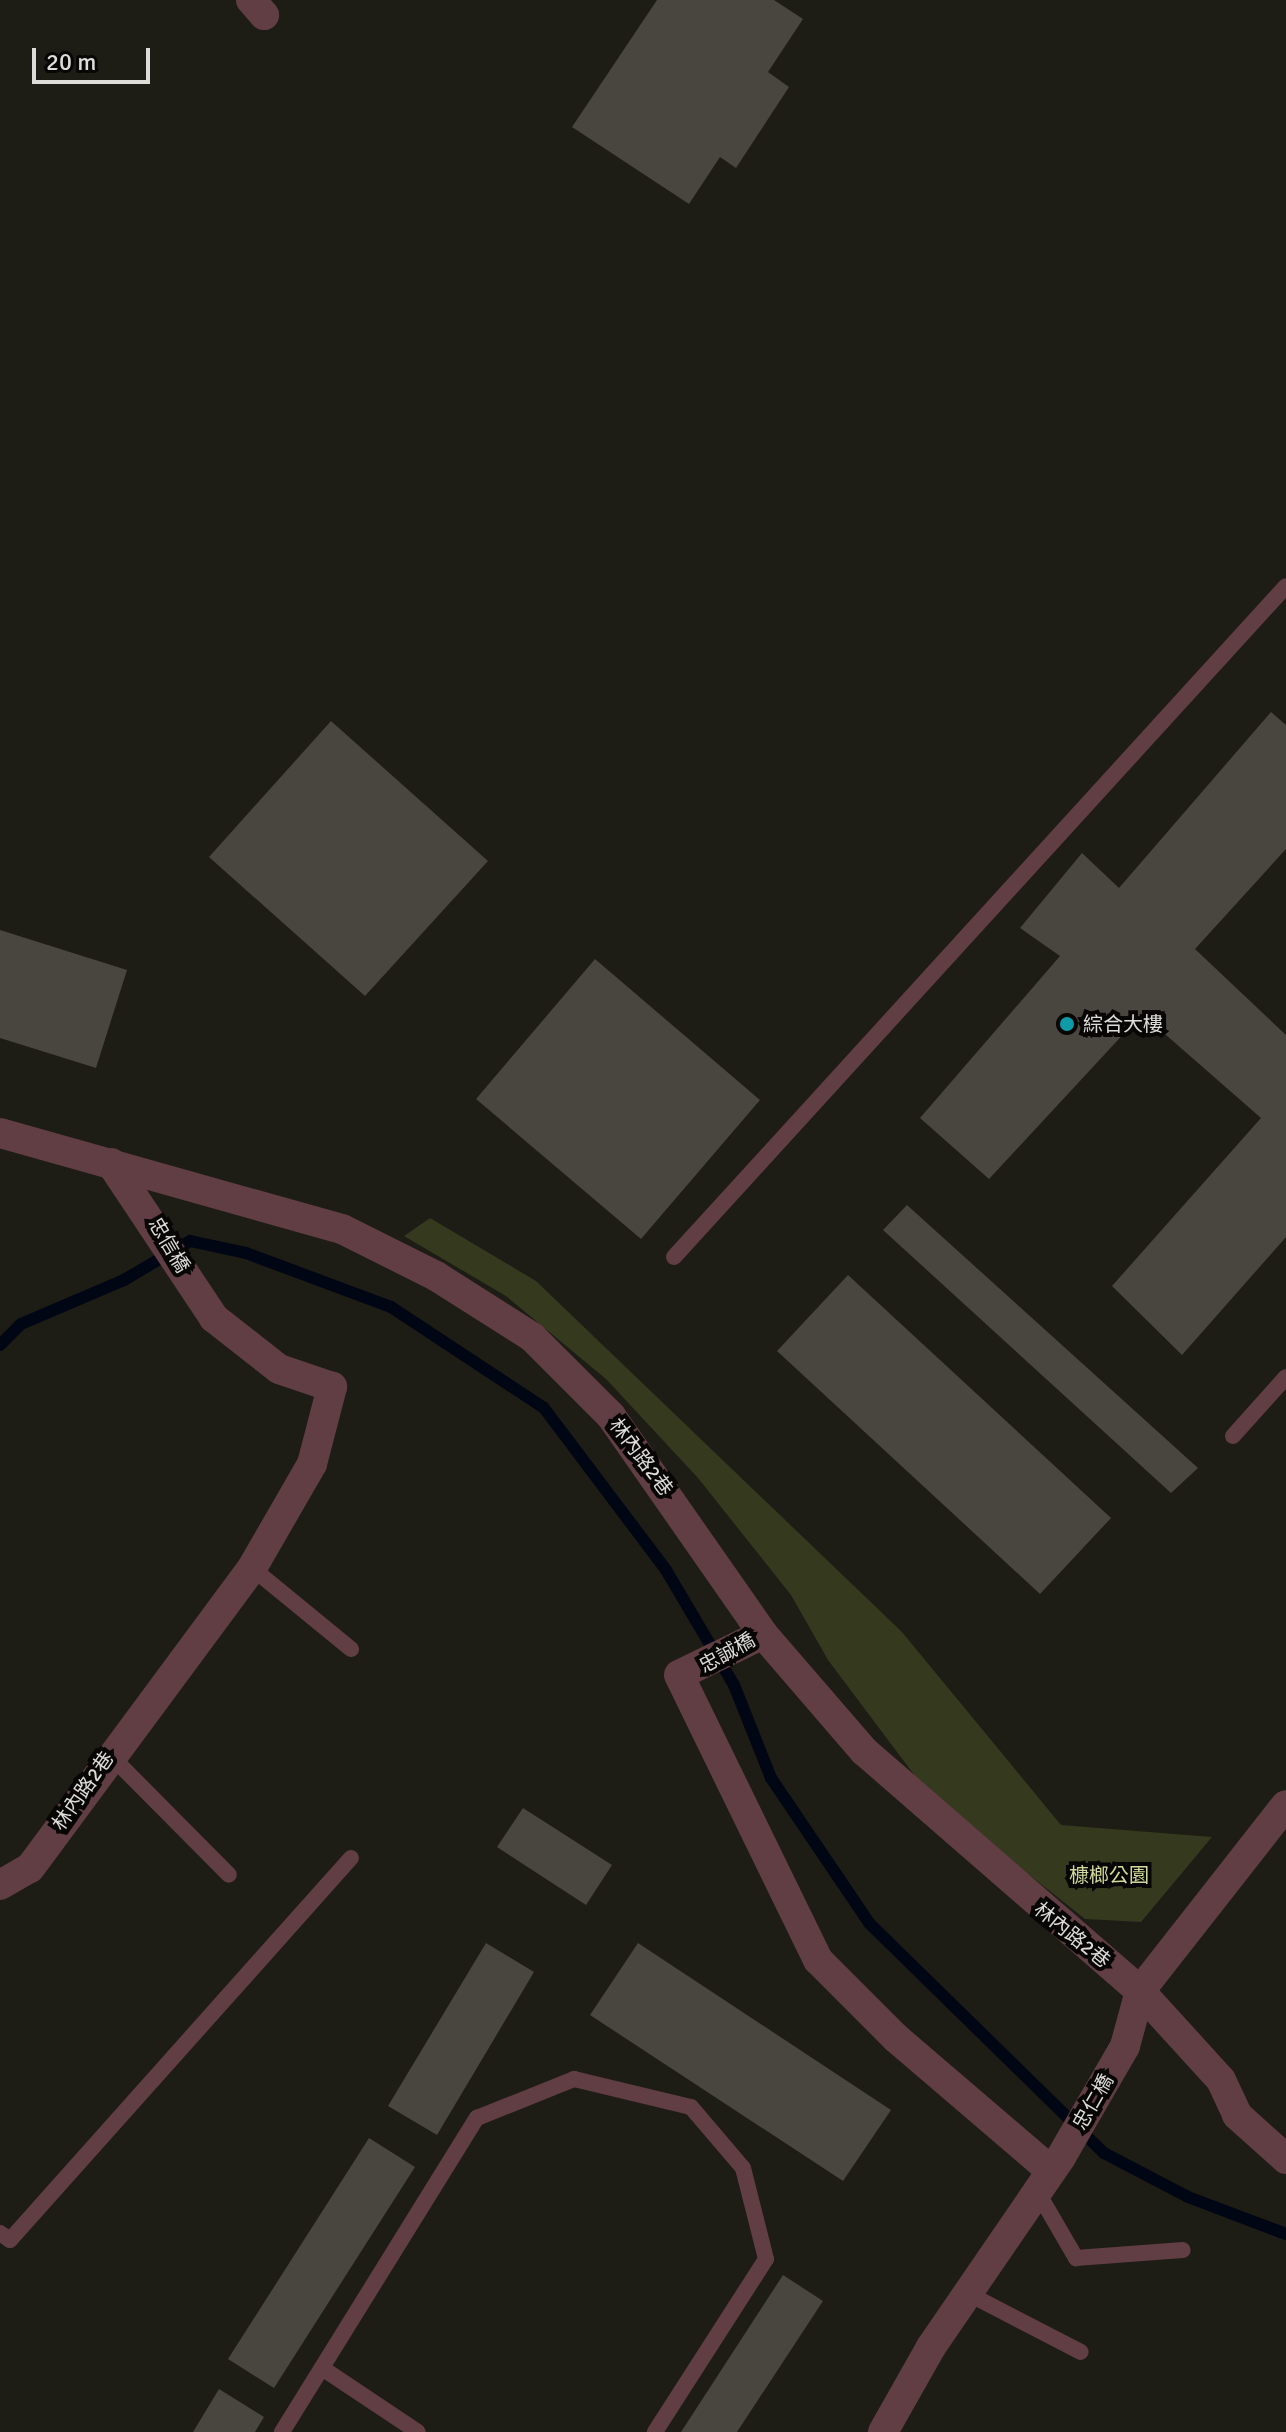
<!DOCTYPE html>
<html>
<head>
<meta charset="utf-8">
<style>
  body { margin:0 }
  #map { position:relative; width:1286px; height:2432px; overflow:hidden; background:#1d1c15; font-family:Signika,"Noto Sans TC",sans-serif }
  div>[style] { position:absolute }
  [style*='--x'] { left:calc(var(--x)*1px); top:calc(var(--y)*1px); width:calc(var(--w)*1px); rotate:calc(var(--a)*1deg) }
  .green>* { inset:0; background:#35391d }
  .stream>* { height:12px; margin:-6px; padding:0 6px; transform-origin:6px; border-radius:6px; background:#000613 }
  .building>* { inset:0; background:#48463e }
  .lane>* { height:16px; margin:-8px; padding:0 8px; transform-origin:8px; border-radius:8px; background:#613d44 }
  .street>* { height:30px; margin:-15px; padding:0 15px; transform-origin:15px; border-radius:15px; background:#613d44 }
  .dots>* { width:22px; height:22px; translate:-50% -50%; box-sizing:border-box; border:4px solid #070604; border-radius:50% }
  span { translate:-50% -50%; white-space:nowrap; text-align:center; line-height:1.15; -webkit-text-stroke:8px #070604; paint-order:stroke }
  .poi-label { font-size:20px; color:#dddcd8 }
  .left { translate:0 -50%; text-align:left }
  .street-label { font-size:20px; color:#dddcd8 }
  .park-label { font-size:20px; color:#d0da9a }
  .scale { position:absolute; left:32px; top:48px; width:118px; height:36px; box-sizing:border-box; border:4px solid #dddcd8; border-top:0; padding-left:10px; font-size:24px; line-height:28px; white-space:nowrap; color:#dddcd8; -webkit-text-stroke:6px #070604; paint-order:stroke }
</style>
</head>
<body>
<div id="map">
  <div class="green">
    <div style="clip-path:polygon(430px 1218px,536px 1281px,902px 1632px,1061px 1825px,1212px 1837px,1141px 1922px,1085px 1919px,930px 1796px,828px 1660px,791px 1595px,698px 1478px,606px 1379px,506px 1296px,404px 1236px)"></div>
  </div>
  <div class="stream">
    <div style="--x:0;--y:1345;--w:30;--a:-45"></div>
    <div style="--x:21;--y:1324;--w:112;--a:-23.1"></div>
    <div style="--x:124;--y:1280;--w:77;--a:-30.6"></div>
    <div style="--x:190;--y:1241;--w:57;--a:12.1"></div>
    <div style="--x:246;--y:1253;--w:155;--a:20.4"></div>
    <div style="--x:391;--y:1307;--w:183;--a:33.4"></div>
    <div style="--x:544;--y:1408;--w:203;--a:53"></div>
    <div style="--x:666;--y:1570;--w:134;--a:59.4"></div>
    <div style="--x:734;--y:1685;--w:100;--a:68.3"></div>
    <div style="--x:771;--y:1778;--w:175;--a:55.9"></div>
    <div style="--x:869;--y:1923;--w:329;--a:44.4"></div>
    <div style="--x:1104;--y:2153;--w:95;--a:27.6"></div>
    <div style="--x:1188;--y:2197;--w:105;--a:20.7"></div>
  </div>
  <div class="building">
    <div style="clip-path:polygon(657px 0,774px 0,803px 19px,768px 72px,789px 87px,736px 168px,720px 157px,689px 204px,572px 127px)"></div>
    <div style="clip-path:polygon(1271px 712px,1286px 725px,1286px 849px,1195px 949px,1286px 1035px,1286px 1237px,1182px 1355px,1112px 1286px,1261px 1118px,1142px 1014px,989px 1179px,920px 1118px,1060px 956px,1020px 928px,1082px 853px,1119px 888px)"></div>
    <div style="clip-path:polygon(331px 721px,488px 861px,365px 996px,209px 857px)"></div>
    <div style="clip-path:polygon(0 930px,127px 970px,96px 1068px,0 1038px)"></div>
    <div style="clip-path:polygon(595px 959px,760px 1100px,641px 1239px,476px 1099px)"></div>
    <div style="clip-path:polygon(907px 1205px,1198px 1468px,1171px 1493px,883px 1230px)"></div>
    <div style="clip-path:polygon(848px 1275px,1111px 1518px,1040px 1594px,777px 1351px)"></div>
    <div style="clip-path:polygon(523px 1808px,612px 1865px,586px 1905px,497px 1847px)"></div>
    <div style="clip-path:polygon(486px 1943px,534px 1972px,437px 2135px,388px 2106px)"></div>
    <div style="clip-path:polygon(638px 1943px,891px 2110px,843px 2181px,590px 2015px)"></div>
    <div style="clip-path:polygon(369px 2138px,415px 2167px,274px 2388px,228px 2359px)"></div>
    <div style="clip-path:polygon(783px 2275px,823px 2301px,737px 2432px,681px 2432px)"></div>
    <div style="clip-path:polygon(219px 2389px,264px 2417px,255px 2432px,193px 2432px)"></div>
  </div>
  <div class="lane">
    <div style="--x:674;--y:1257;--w:908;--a:-47.63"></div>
    <div style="--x:1233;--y:1436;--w:79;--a:-48.1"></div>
    <div style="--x:252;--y:1568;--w:128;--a:39.3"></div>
    <div style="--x:109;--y:1754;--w:170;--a:45.2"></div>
    <div style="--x:1037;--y:2191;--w:78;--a:59.8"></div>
    <div style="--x:1076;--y:2258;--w:107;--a:-4.3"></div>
    <div style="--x:0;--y:2233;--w:12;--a:35"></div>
    <div style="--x:10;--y:2240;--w:512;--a:-48.25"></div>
    <div style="--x:967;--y:2293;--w:128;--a:27.4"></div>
    <div style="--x:322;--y:2368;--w:115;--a:33.7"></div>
    <div style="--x:282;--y:2432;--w:370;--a:-58.2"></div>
    <div style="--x:477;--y:2118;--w:105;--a:-21.9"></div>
    <div style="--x:574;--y:2079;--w:120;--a:13.5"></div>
    <div style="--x:691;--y:2107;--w:80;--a:49.6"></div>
    <div style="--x:743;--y:2168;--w:94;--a:75.8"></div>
    <div style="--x:766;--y:2259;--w:206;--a:122.7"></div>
  </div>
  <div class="street">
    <div style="--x:251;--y:0;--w:20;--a:49"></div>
    <div style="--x:0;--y:1133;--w:355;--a:15.7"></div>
    <div style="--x:342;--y:1229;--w:105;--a:26.6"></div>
    <div style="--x:436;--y:1276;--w:114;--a:32.4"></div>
    <div style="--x:532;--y:1337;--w:112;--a:45"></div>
    <div style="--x:611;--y:1416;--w:266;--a:55.1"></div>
    <div style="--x:763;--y:1634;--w:155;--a:49.2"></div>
    <div style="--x:864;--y:1751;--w:366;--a:41"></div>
    <div style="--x:1140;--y:1991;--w:236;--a:-51.9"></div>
    <div style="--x:763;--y:1634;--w:93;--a:154"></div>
    <div style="--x:679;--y:1675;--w:317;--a:64"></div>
    <div style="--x:818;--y:1960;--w:110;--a:45"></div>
    <div style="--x:896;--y:2038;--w:204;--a:40.6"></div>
    <div style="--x:0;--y:1885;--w:34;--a:-30"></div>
    <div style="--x:30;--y:1868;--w:373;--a:-53.5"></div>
    <div style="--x:252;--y:1568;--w:120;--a:-60"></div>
    <div style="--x:312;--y:1464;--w:80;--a:-75.4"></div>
    <div style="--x:332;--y:1387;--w:56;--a:-161.2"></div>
    <div style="--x:279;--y:1369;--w:83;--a:-141.9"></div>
    <div style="--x:214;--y:1318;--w:186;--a:-123.6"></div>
    <div style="--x:1140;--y:1991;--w:120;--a:47.7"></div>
    <div style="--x:1221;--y:2080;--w:38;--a:65"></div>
    <div style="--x:1237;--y:2115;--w:66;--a:41.9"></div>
    <div style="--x:883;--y:2432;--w:98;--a:-60.5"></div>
    <div style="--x:931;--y:2347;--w:230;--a:-55.6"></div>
    <div style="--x:1061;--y:2157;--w:128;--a:-60"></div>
    <div style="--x:1125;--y:2046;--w:57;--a:-74.7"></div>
  </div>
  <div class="dots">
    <div style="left:1067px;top:1024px;background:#0f9aa8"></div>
  </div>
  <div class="poi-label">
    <span class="left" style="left:1083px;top:1024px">綜合大樓</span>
  </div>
  <div class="street-label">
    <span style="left:169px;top:1245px;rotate:59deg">忠信橋</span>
    <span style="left:641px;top:1457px;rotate:53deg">林內路2巷</span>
    <span style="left:727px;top:1653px;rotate:-29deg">忠誠橋</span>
    <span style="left:83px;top:1791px;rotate:-55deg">林內路2巷</span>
    <span style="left:1072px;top:1935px;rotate:39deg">林內路2巷</span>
    <span style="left:1093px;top:2102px;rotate:-60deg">忠仁橋</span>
  </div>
  <div class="park-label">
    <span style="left:1109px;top:1875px">槺榔公園</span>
  </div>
  <div class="scale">20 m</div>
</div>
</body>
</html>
